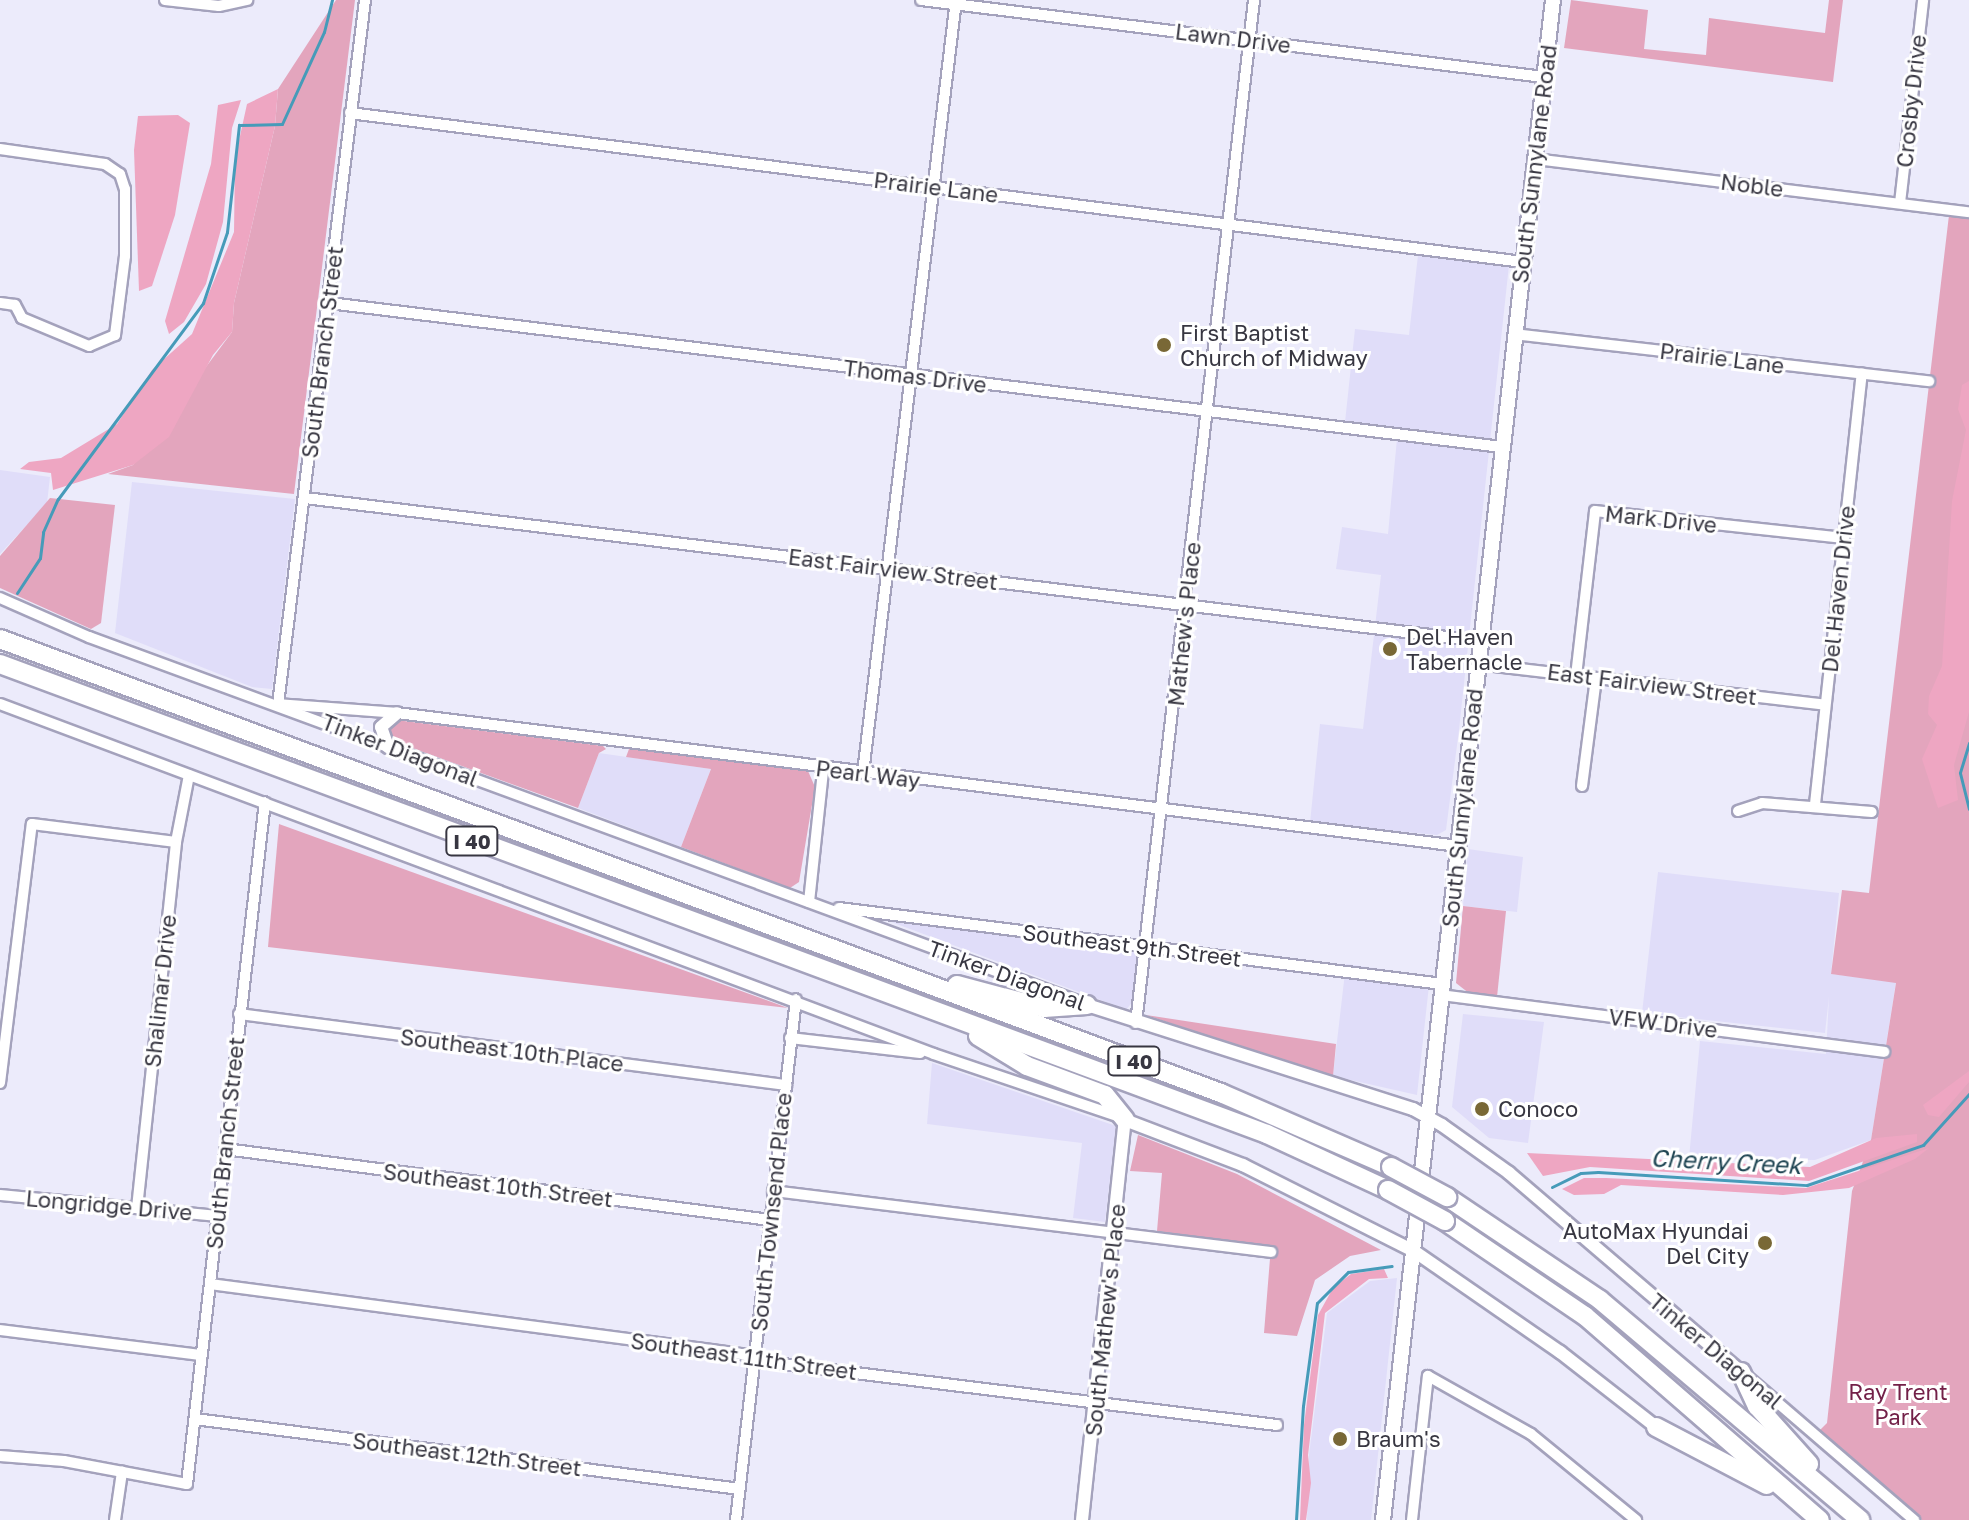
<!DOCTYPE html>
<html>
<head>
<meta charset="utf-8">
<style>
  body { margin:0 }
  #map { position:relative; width:1969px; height:1520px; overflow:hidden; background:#ecebfb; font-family:"Golos Text",sans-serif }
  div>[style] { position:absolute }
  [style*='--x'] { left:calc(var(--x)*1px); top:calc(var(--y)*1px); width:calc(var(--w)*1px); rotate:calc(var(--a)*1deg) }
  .built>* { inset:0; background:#e0ddf9 }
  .green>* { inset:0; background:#e3a5bd }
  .forest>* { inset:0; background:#eea6c2 }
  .stream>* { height:3px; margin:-1.5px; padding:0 1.5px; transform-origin:1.5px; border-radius:1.5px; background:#469bb9 }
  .roads { filter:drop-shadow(2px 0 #a4a2bc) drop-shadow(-2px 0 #a4a2bc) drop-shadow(0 2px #a4a2bc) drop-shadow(0 -2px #a4a2bc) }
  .minor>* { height:10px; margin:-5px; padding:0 5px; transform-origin:5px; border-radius:5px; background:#fff }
  .tertiary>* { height:12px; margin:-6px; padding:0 6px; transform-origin:6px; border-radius:6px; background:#fff }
  .secondary>* { height:14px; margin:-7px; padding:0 7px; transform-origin:7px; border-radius:7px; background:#fff }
  .motorway>* { height:18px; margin:-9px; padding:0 9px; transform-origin:9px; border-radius:9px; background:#fff }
  .bridges { filter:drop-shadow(2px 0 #a4a2bc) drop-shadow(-2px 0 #a4a2bc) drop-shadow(0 2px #a4a2bc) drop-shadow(0 -2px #a4a2bc) }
  .motorway-bridge>* { height:18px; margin:-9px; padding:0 9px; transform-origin:9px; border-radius:9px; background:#fff }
  .dots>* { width:22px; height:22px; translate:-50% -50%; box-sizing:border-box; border:4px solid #fff; border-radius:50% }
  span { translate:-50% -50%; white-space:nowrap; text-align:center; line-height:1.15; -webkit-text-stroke:6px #fff; paint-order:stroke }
  .shield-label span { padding:2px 6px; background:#fff; border:2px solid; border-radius:6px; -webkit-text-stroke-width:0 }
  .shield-label { font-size:20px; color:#373641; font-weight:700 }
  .street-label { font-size:22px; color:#373641 }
  .poi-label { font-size:22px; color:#373641 }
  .left { translate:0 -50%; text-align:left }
  .right { translate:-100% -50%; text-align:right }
  .park-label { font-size:22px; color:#732048 }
  .water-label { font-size:24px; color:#1d4351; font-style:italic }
</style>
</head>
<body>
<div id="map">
  <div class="built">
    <div style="clip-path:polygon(1418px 255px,1509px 265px,1459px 730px,1446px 830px,1437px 835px,1310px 823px,1320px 724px,1363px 729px,1381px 575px,1336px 569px,1342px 527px,1388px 534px,1398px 428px,1345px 422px,1355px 329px,1409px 335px)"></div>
    <div style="clip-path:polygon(0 470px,50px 477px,47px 503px,0 554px)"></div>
    <div style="clip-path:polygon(132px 482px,295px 499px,272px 689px,252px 687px,115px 633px)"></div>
    <div style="clip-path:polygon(599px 753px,711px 769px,681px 847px,578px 808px)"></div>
    <div style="clip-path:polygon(1468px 849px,1523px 857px,1517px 912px,1463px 906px)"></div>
    <div style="clip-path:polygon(1658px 872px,1839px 893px,1831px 974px,1896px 982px,1871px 1140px,1815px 1160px,1689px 1158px,1700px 1041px,1826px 1054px,1829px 997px,1825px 1033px,1642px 1013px)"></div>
    <div style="clip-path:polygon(878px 917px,1139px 950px,1134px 1000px,1126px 1010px,1119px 1007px)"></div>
    <div style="clip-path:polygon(1346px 964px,1430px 976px,1417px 1095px,1333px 1076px)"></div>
    <div style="clip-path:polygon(1463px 1014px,1544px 1022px,1528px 1143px,1489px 1138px,1452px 1107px)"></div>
    <div style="clip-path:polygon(932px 1063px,1116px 1126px,1105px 1222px,1073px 1218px,1082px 1143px,927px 1124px)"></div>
    <div style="clip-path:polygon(1397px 1278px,1371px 1520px,1307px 1520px,1309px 1455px,1327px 1313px,1370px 1281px)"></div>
  </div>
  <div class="green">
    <div style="clip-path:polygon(336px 0,355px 0,294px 494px,108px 474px,133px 465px,232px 332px,234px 303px,275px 126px,278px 89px)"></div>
    <div style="clip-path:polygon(1571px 0,1648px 10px,1644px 49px,1706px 55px,1709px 18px,1825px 33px,1829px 0,1843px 0,1833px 82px,1564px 48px)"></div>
    <div style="clip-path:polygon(1949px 215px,1969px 217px,1969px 1520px,1922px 1520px,1819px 1431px,1827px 1423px,1852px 1191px,1871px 1140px,1896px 983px,1831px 974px,1842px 890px,1869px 893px)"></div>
    <div style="clip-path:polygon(50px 498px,115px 505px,101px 623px,91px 629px,0 588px,0 556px)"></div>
    <div style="clip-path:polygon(396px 720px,603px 746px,606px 749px,599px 753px,578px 808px,390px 740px,387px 727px)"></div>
    <div style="clip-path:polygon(629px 749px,808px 771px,815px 787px,799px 882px,790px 888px,681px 847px,711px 769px,626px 757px)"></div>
    <div style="clip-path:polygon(279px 824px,788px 1008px,268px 947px)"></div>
    <div style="clip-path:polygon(1463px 906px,1506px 911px,1497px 997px,1470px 994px,1456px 983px)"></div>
    <div style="clip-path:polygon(1146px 1015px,1336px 1044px,1333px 1076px,1329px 1076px)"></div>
    <div style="clip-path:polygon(1138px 1135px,1237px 1174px,1381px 1250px,1350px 1256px,1315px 1280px,1297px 1336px,1264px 1333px,1271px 1246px,1157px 1231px,1162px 1173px,1130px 1171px)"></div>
  </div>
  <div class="forest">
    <div style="clip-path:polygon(278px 89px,275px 126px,234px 303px,232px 332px,213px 355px,169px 437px,133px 465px,53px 490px,51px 473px,20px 469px,29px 462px,61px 458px,117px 424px,152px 370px,192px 334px,234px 232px,235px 159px,247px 104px)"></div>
    <div style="clip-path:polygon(241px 100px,232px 128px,223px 222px,206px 284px,184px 322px,169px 334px,165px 321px,211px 164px,218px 105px)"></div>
    <div style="clip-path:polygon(178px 115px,190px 123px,175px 215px,152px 286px,139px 291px,134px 150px,138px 116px)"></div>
    <div style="clip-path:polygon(1969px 381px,1969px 712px,1954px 765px,1958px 800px,1938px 808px,1922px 759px,1937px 725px,1928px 714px,1929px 696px,1942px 666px,1952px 501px,1966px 430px,1958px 409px,1962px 385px)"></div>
    <div style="clip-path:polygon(1969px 1071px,1969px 1082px,1939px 1117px,1928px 1115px,1923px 1105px)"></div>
    <div style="clip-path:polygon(1917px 1134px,1917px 1142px,1809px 1181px,1590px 1167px,1543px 1176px,1527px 1153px,1810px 1167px,1876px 1138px)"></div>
    <div style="clip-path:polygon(1929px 1148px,1915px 1159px,1849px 1188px,1783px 1195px,1621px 1185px,1604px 1194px,1574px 1195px,1562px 1189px,1584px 1178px,1606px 1178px,1806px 1188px)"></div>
    <div style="clip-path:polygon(1384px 1269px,1388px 1278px,1369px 1279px,1325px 1313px,1308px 1455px,1311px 1483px,1306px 1520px,1300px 1520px,1304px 1425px,1318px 1315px,1333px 1288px,1351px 1274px)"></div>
  </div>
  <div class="stream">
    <div style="--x:17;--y:593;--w:42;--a:-56.7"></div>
    <div style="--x:40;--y:558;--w:26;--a:-83"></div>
    <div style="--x:43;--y:532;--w:36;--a:-66"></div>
    <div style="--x:58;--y:499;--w:244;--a:-53.5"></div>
    <div style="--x:203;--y:303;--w:75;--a:-71.3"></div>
    <div style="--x:227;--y:232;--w:108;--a:-83.6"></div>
    <div style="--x:239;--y:125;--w:43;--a:-1.3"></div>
    <div style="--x:282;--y:124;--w:101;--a:-65.5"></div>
    <div style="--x:324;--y:32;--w:33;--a:-76"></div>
    <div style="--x:1969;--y:743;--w:31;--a:107"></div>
    <div style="--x:1960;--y:773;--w:37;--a:76"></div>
    <div style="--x:1552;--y:1187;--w:32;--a:-26"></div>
    <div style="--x:1581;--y:1173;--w:17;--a:-3"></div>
    <div style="--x:1598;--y:1172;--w:209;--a:3.6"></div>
    <div style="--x:1807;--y:1185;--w:123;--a:-19"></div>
    <div style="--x:1923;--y:1145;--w:69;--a:-48"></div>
    <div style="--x:1296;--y:1520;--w:114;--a:-86.5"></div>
    <div style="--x:1303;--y:1406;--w:104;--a:-82.3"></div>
    <div style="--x:1317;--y:1303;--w:44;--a:-45"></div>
    <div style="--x:1348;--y:1272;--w:44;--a:-7.8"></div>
  </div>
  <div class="roads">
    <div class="minor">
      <div style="--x:165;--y:0;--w:54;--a:6.3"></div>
      <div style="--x:219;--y:6;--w:29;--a:-12"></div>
      <div style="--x:365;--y:0;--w:709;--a:97.04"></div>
      <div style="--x:278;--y:704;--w:119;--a:4.3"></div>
      <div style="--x:397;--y:713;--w:1069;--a:7.14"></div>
      <div style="--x:921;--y:0;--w:628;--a:7.05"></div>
      <div style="--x:350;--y:113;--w:1182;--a:7.24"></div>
      <div style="--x:0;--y:149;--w:106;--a:8.1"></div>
      <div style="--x:105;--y:164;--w:18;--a:34"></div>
      <div style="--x:120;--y:174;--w:16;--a:72"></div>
      <div style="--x:125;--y:189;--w:67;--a:90"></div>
      <div style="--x:125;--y:256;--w:80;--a:97.2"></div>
      <div style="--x:115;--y:335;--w:28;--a:157"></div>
      <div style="--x:89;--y:346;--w:73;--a:-157.3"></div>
      <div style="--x:22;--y:318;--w:15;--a:-118"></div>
      <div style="--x:15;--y:305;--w:15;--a:-172"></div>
      <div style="--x:1535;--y:159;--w:437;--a:7"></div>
      <div style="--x:1900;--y:203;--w:204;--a:-83.5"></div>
      <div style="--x:329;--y:303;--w:1182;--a:7"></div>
      <div style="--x:1514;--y:334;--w:418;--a:6.5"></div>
      <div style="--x:305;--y:498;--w:1184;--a:6.94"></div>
      <div style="--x:0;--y:598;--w:97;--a:23.7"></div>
      <div style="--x:89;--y:637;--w:1053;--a:20.22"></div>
      <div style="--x:1478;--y:664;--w:349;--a:6.7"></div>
      <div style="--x:1576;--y:676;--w:166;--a:-83.4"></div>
      <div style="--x:1595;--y:511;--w:250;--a:6.2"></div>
      <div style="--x:0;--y:704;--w:997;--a:20.54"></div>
      <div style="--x:934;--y:1054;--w:196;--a:18.7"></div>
      <div style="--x:863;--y:773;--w:779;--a:-83.14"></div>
      <div style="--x:1582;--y:786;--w:109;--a:-82.6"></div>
      <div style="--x:1815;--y:804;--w:433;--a:-83.8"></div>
      <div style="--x:1738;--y:811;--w:25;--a:-18"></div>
      <div style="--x:1762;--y:803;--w:110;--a:4.7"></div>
      <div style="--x:809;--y:902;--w:133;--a:-83.9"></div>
      <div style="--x:839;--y:908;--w:608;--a:7.18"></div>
      <div style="--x:1441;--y:995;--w:447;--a:7.3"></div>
      <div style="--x:239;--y:1014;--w:552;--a:7.4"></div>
      <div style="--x:1136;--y:1023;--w:1030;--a:-83.42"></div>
      <div style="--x:790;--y:1038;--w:131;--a:6.6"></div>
      <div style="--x:0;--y:1083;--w:261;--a:-83"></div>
      <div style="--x:32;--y:824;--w:145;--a:7.1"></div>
      <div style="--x:225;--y:1149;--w:550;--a:7.42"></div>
      <div style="--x:773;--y:1191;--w:502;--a:6.98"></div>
      <div style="--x:0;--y:1195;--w:219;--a:5.5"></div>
      <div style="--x:137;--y:1208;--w:368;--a:-83.9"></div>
      <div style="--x:176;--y:842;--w:68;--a:-79"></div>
      <div style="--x:210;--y:1284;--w:537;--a:7.5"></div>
      <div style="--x:742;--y:1354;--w:25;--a:18"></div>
      <div style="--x:766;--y:1362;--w:515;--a:7.03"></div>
      <div style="--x:0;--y:1330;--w:203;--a:7.1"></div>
      <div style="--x:1749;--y:1378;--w:218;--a:40.7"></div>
      <div style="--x:195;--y:1419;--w:549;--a:7.32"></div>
      <div style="--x:0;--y:1456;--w:64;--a:4.5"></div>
      <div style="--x:64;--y:1461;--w:125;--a:10.6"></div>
      <div style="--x:187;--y:1484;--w:686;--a:-83.48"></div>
      <div style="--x:115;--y:1520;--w:49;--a:-81.7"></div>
      <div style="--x:736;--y:1520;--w:524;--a:-83.43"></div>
      <div style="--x:1412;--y:1520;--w:145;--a:-83.7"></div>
      <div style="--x:1428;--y:1376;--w:118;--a:29.4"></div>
      <div style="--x:1531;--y:1434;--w:136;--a:39.3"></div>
    </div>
    <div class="tertiary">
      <div style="--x:388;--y:747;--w:21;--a:-109"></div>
      <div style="--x:381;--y:727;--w:21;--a:-41"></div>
      <div style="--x:1087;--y:1005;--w:342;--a:17.7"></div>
      <div style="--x:1413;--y:1109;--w:33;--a:29"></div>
      <div style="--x:1442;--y:1125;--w:82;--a:35.6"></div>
      <div style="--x:1509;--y:1173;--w:306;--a:40.6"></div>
      <div style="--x:1082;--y:1520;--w:402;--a:-83.9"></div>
      <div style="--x:1125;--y:1120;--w:126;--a:20.9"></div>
      <div style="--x:1243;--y:1165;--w:191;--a:26.7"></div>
      <div style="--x:1414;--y:1251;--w:178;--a:34.7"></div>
      <div style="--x:1560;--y:1352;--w:122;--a:38"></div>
    </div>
    <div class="secondary">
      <div style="--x:1383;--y:1520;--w:1529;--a:-83.62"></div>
    </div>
    <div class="motorway">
      <div style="--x:0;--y:639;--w:1303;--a:20.4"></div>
      <div style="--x:1221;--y:1093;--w:185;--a:23.5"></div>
      <div style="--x:0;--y:664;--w:1351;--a:20.35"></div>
      <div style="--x:1267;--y:1134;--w:133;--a:24.8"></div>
      <div style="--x:957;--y:985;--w:90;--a:14.8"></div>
      <div style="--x:1044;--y:1008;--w:43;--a:-4"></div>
      <div style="--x:978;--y:1036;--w:57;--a:31.5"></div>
      <div style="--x:1027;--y:1066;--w:83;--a:20.4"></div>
      <div style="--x:1105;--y:1095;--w:32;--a:51"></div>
      <div style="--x:1447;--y:1197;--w:184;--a:33.9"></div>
      <div style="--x:1600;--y:1300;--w:341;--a:40.2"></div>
      <div style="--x:1445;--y:1221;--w:169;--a:34.2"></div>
      <div style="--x:1585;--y:1316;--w:311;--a:41"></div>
      <div style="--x:1741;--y:1372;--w:38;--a:65"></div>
      <div style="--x:1757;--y:1406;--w:78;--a:48.1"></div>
      <div style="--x:1656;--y:1427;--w:125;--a:27.6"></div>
    </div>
  </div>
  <div class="bridges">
    <div class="motorway-bridge">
      <div style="--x:1391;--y:1167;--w:64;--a:28.2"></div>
      <div style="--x:1388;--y:1190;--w:65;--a:28.5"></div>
    </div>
  </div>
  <div class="dots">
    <div style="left:1164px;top:345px;background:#796836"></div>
    <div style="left:1390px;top:649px;background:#796836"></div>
    <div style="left:1482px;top:1109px;background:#796836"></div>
    <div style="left:1765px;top:1243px;background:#796836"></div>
    <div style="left:1340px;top:1439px;background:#796836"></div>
  </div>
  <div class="shield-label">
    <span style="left:472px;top:841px">I 40</span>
    <span style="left:1134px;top:1061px">I 40</span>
  </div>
  <div class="street-label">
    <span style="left:1233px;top:38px;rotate:7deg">Lawn Drive</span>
    <span style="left:1911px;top:101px;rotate:-84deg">Crosby Drive</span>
    <span style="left:1534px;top:164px;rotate:-83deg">South Sunnylane Road</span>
    <span style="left:1752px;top:185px;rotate:7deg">Noble</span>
    <span style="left:936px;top:187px;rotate:7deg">Prairie Lane</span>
    <span style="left:322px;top:352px;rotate:-83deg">South Branch Street</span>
    <span style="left:1722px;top:358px;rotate:7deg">Prairie Lane</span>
    <span style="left:915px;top:376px;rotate:7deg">Thomas Drive</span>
    <span style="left:1661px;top:519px;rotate:6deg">Mark Drive</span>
    <span style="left:893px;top:569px;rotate:7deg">East Fairview Street</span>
    <span style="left:1838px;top:589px;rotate:-84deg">Del Haven Drive</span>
    <span style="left:1184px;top:624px;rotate:-84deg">Mathew's Place</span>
    <span style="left:1652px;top:684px;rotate:7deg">East Fairview Street</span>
    <span style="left:400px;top:750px;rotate:21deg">Tinker Diagonal</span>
    <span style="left:868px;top:774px;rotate:7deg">Pearl Way</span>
    <span style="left:1462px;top:808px;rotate:-84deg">South Sunnylane Road</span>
    <span style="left:1132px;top:945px;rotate:7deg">Southeast 9th Street</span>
    <span style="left:1007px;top:975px;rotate:20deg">Tinker Diagonal</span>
    <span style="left:160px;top:991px;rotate:-84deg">Shalimar Drive</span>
    <span style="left:1663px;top:1023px;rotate:7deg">VFW Drive</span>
    <span style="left:512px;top:1050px;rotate:7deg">Southeast 10th Place</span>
    <span style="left:225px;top:1143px;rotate:-84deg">South Branch Street</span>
    <span style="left:498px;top:1185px;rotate:7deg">Southeast 10th Street</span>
    <span style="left:109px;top:1205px;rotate:5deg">Longridge Drive</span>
    <span style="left:771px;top:1212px;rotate:-84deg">South Townsend Place</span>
    <span style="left:1105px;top:1320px;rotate:-84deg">South Mathew's Place</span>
    <span style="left:1716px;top:1351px;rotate:40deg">Tinker Diagonal</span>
    <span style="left:744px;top:1356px;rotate:8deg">Southeast 11th Street</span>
    <span style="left:467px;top:1454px;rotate:7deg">Southeast 12th Street</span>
  </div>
  <div class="poi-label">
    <span class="left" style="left:1180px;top:345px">First Baptist<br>Church of Midway</span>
    <span class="left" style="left:1406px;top:649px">Del Haven<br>Tabernacle</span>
    <span class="left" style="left:1498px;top:1109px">Conoco</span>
    <span class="right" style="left:1749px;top:1243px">AutoMax Hyundai<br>Del City</span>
    <span class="left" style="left:1356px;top:1439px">Braum's</span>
  </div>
  <div class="park-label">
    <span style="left:1898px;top:1404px">Ray Trent<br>Park</span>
  </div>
  <div class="water-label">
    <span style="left:1726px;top:1161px;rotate:3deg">Cherry Creek</span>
  </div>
</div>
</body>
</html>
